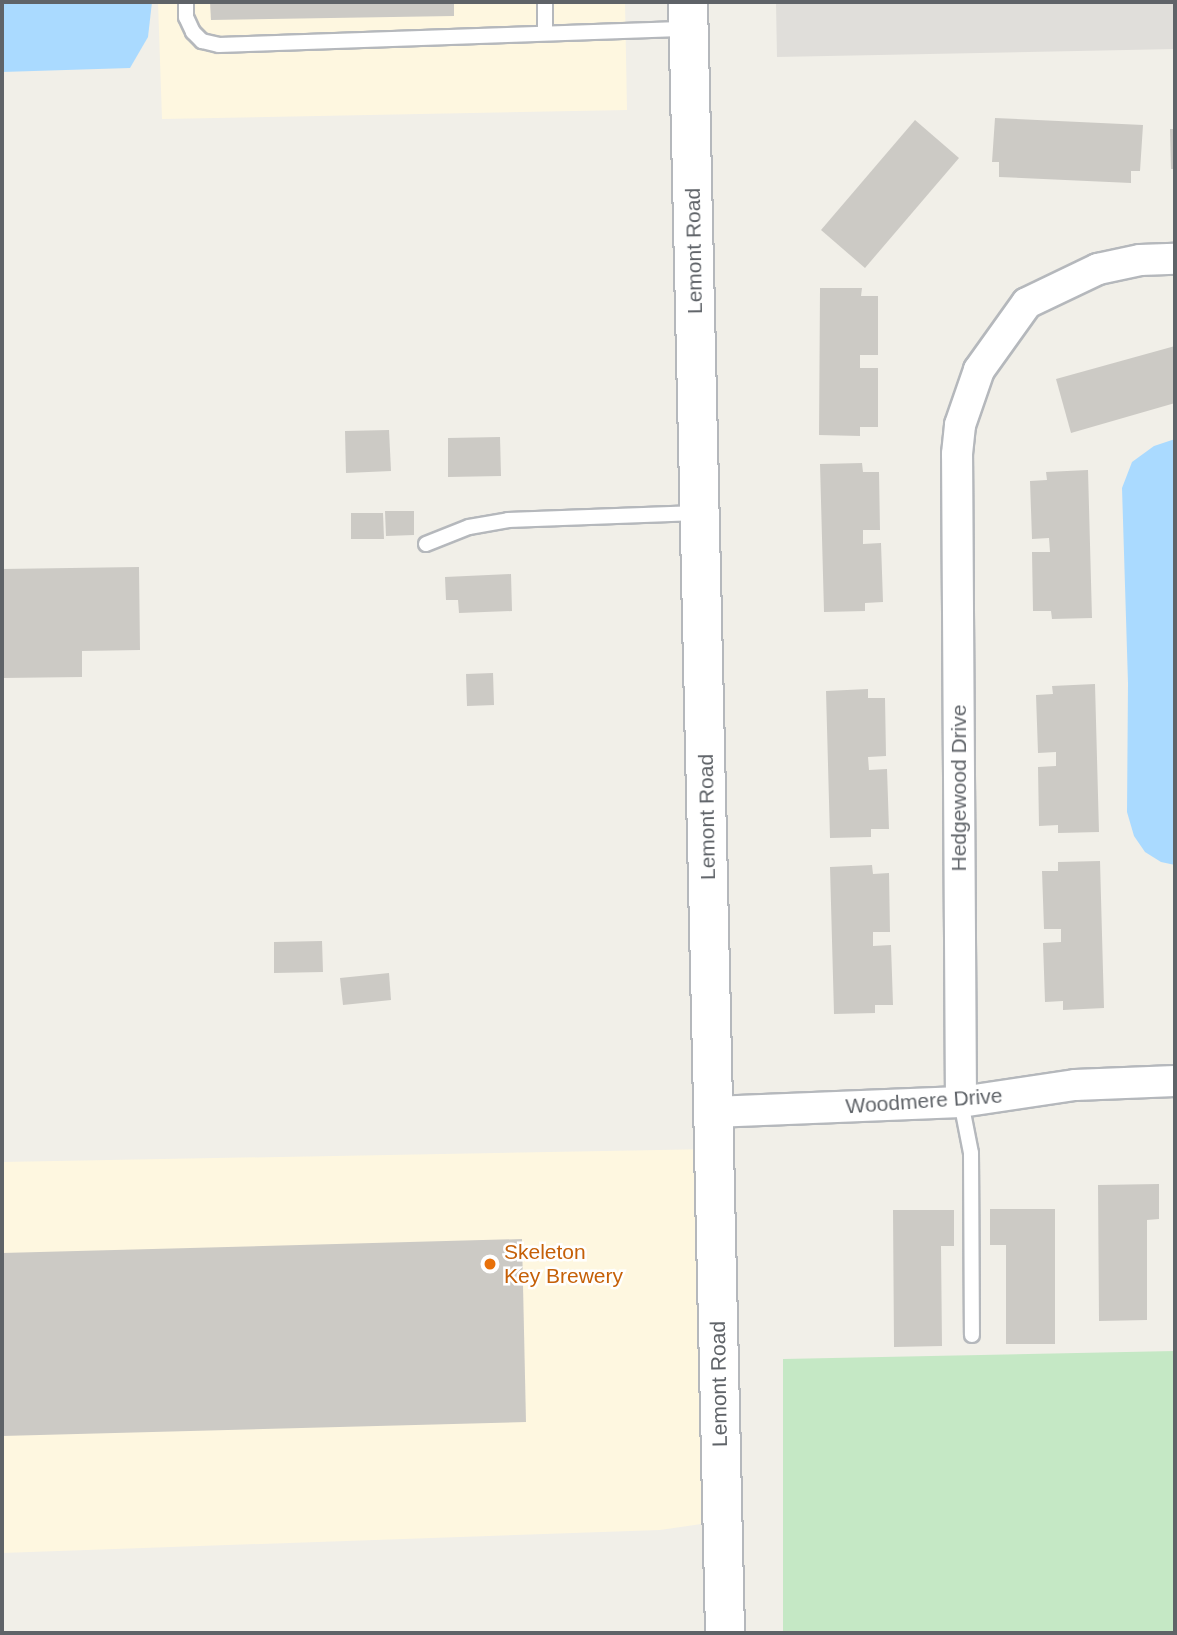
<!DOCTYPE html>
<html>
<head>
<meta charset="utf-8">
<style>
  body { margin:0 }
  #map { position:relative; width:1177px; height:1635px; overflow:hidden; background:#f1efe8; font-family:Helvetica,sans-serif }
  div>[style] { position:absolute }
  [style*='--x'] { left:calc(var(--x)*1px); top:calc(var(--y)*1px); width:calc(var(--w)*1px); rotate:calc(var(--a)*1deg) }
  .commercial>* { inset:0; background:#fef7e0 }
  .industrial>* { inset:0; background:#e0deda }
  .green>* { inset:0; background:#c5e8c5 }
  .water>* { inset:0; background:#aadaff }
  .building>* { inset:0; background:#cccac5 }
  .roads { filter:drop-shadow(2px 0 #b5b8bc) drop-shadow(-2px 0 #b5b8bc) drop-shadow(0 2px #b5b8bc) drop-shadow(0 -2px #b5b8bc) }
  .service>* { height:14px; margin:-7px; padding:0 7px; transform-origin:7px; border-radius:7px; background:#fff }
  .minor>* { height:30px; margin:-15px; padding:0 15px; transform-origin:15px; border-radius:15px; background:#fff }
  .secondary>* { height:38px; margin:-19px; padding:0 19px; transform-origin:19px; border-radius:19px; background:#fff }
  .dots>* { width:19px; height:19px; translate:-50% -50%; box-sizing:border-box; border:4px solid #fff; border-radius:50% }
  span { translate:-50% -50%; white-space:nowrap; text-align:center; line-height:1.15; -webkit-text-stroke:5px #fff; paint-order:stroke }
  .street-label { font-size:21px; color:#5f6368 }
  .food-label { font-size:21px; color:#c56008 }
  .left { translate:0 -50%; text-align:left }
  .frame { position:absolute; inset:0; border:4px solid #5f6368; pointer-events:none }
</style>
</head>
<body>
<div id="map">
  <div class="commercial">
    <div style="clip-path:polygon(158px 2px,625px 2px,627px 110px,162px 119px)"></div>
    <div style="clip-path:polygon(714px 1149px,722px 1521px,660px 1530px,2px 1553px,2px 1162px)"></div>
  </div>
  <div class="industrial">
    <div style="clip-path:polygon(776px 2px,1175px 2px,1175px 49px,777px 57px)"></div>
  </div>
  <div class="green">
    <div style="clip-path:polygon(1175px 1351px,1175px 1633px,783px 1633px,783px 1359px)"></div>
  </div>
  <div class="water">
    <div style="clip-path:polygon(2px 2px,152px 2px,148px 37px,130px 68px,2px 72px)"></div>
    <div style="clip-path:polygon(1175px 439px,1175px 865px,1161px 862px,1145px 852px,1134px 836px,1127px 812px,1128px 683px,1122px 488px,1132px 462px,1154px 446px)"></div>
  </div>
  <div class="building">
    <div style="clip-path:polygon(210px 2px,454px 2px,454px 16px,211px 20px)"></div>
    <div style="clip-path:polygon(995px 118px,1143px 125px,1140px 171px,1131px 171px,1131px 183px,999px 177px,999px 162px,992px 162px)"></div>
    <div style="clip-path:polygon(915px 120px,959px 158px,865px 268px,821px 230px)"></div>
    <div style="clip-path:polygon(1170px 129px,1175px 129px,1175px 169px,1171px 169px)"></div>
    <div style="clip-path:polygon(820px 288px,862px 288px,861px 296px,878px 296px,878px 355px,860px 355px,860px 368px,878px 368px,878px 427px,860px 427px,860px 436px,819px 435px)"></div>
    <div style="clip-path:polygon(1175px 346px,1175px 403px,1071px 433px,1056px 379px)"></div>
    <div style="clip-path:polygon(389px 430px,391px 471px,346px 473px,345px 431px)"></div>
    <div style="clip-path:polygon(500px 437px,501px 476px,448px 477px,448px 438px)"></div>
    <div style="clip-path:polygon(862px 463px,863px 472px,879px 472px,880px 530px,863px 530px,863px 544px,881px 543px,883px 602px,865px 603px,865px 611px,824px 612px,820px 464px)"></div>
    <div style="clip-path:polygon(1088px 470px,1092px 618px,1052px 619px,1051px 611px,1033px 611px,1032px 552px,1050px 552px,1049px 538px,1032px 539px,1030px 481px,1047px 480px,1046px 472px)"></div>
    <div style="clip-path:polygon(385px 511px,414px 511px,414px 535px,386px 536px)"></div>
    <div style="clip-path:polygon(351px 513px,383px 513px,384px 539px,351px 539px)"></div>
    <div style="clip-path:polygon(139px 567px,140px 650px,82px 651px,82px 677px,2px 678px,2px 569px)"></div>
    <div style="clip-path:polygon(511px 574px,512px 611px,459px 613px,458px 600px,446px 600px,445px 577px)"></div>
    <div style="clip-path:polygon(493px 673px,494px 705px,467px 706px,466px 674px)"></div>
    <div style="clip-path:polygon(1095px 684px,1099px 832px,1058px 833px,1058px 825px,1039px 826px,1038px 767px,1056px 766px,1056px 752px,1038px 753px,1036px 695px,1053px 694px,1052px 686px)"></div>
    <div style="clip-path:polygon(868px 689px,868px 698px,885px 698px,886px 756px,868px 757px,869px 770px,887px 769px,889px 829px,871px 829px,871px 837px,830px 838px,826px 691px)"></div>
    <div style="clip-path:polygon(1100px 861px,1104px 1008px,1063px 1010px,1063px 1001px,1045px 1002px,1043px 943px,1061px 942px,1061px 929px,1044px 929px,1042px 871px,1058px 871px,1058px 862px)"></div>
    <div style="clip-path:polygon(872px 865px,873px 874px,889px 873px,890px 932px,873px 932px,873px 946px,891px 945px,893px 1005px,875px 1005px,875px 1013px,834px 1014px,830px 867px)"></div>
    <div style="clip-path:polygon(322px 941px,323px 972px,274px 973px,274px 942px)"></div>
    <div style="clip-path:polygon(389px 973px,391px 1000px,343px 1005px,340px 978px)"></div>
    <div style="clip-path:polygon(1159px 1184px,1159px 1219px,1147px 1220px,1147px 1320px,1099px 1321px,1098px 1185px)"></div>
    <div style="clip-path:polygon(990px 1209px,1055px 1209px,1055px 1344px,1006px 1344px,1006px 1245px,990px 1245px)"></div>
    <div style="clip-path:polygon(893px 1210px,954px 1210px,954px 1246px,941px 1246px,942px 1346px,894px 1347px)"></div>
    <div style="clip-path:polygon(522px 1239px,526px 1422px,2px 1436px,2px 1253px)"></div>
  </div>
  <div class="roads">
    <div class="service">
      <div style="--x:186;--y:2;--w:15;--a:90"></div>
      <div style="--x:186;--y:17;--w:17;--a:65"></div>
      <div style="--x:193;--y:32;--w:13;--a:45"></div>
      <div style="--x:202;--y:41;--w:17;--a:13"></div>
      <div style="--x:219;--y:45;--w:469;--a:-2"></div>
      <div style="--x:545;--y:2;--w:30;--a:90"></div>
      <div style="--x:426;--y:544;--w:46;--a:-21.6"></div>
      <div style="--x:469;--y:527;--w:40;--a:-10"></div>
      <div style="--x:508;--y:520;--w:190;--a:-2.1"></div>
      <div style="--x:961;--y:1102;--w:52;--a:78.9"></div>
      <div style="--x:971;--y:1153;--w:182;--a:89.7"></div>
    </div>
    <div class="minor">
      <div style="--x:961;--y:1102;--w:648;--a:-90.35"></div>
      <div style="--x:957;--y:454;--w:29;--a:-84"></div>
      <div style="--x:960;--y:425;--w:58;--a:-70.9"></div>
      <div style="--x:979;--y:370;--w:82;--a:-54.4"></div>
      <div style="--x:1027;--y:303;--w:79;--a:-25.6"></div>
      <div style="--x:1098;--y:269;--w:43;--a:-12.1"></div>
      <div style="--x:1140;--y:260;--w:35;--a:-2"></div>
      <div style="--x:713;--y:1112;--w:248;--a:-2.3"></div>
      <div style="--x:961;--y:1102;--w:115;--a:-8.5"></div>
      <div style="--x:1075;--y:1085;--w:100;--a:-2.3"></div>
    </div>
    <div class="secondary">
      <div style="--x:688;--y:2;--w:1631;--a:88.7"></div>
    </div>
  </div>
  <div class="dots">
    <div style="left:490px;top:1264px;background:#e8710a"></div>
  </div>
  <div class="street-label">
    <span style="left:694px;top:251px;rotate:-91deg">Lemont Road</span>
    <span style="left:959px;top:788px;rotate:-90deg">Hedgewood Drive</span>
    <span style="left:707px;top:817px;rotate:-91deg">Lemont Road</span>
    <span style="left:924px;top:1101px;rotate:-4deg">Woodmere Drive</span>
    <span style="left:719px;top:1384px;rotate:-91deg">Lemont Road</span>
  </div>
  <div class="food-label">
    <span class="left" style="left:504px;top:1264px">Skeleton<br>Key Brewery</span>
  </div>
  <div class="frame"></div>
</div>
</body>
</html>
